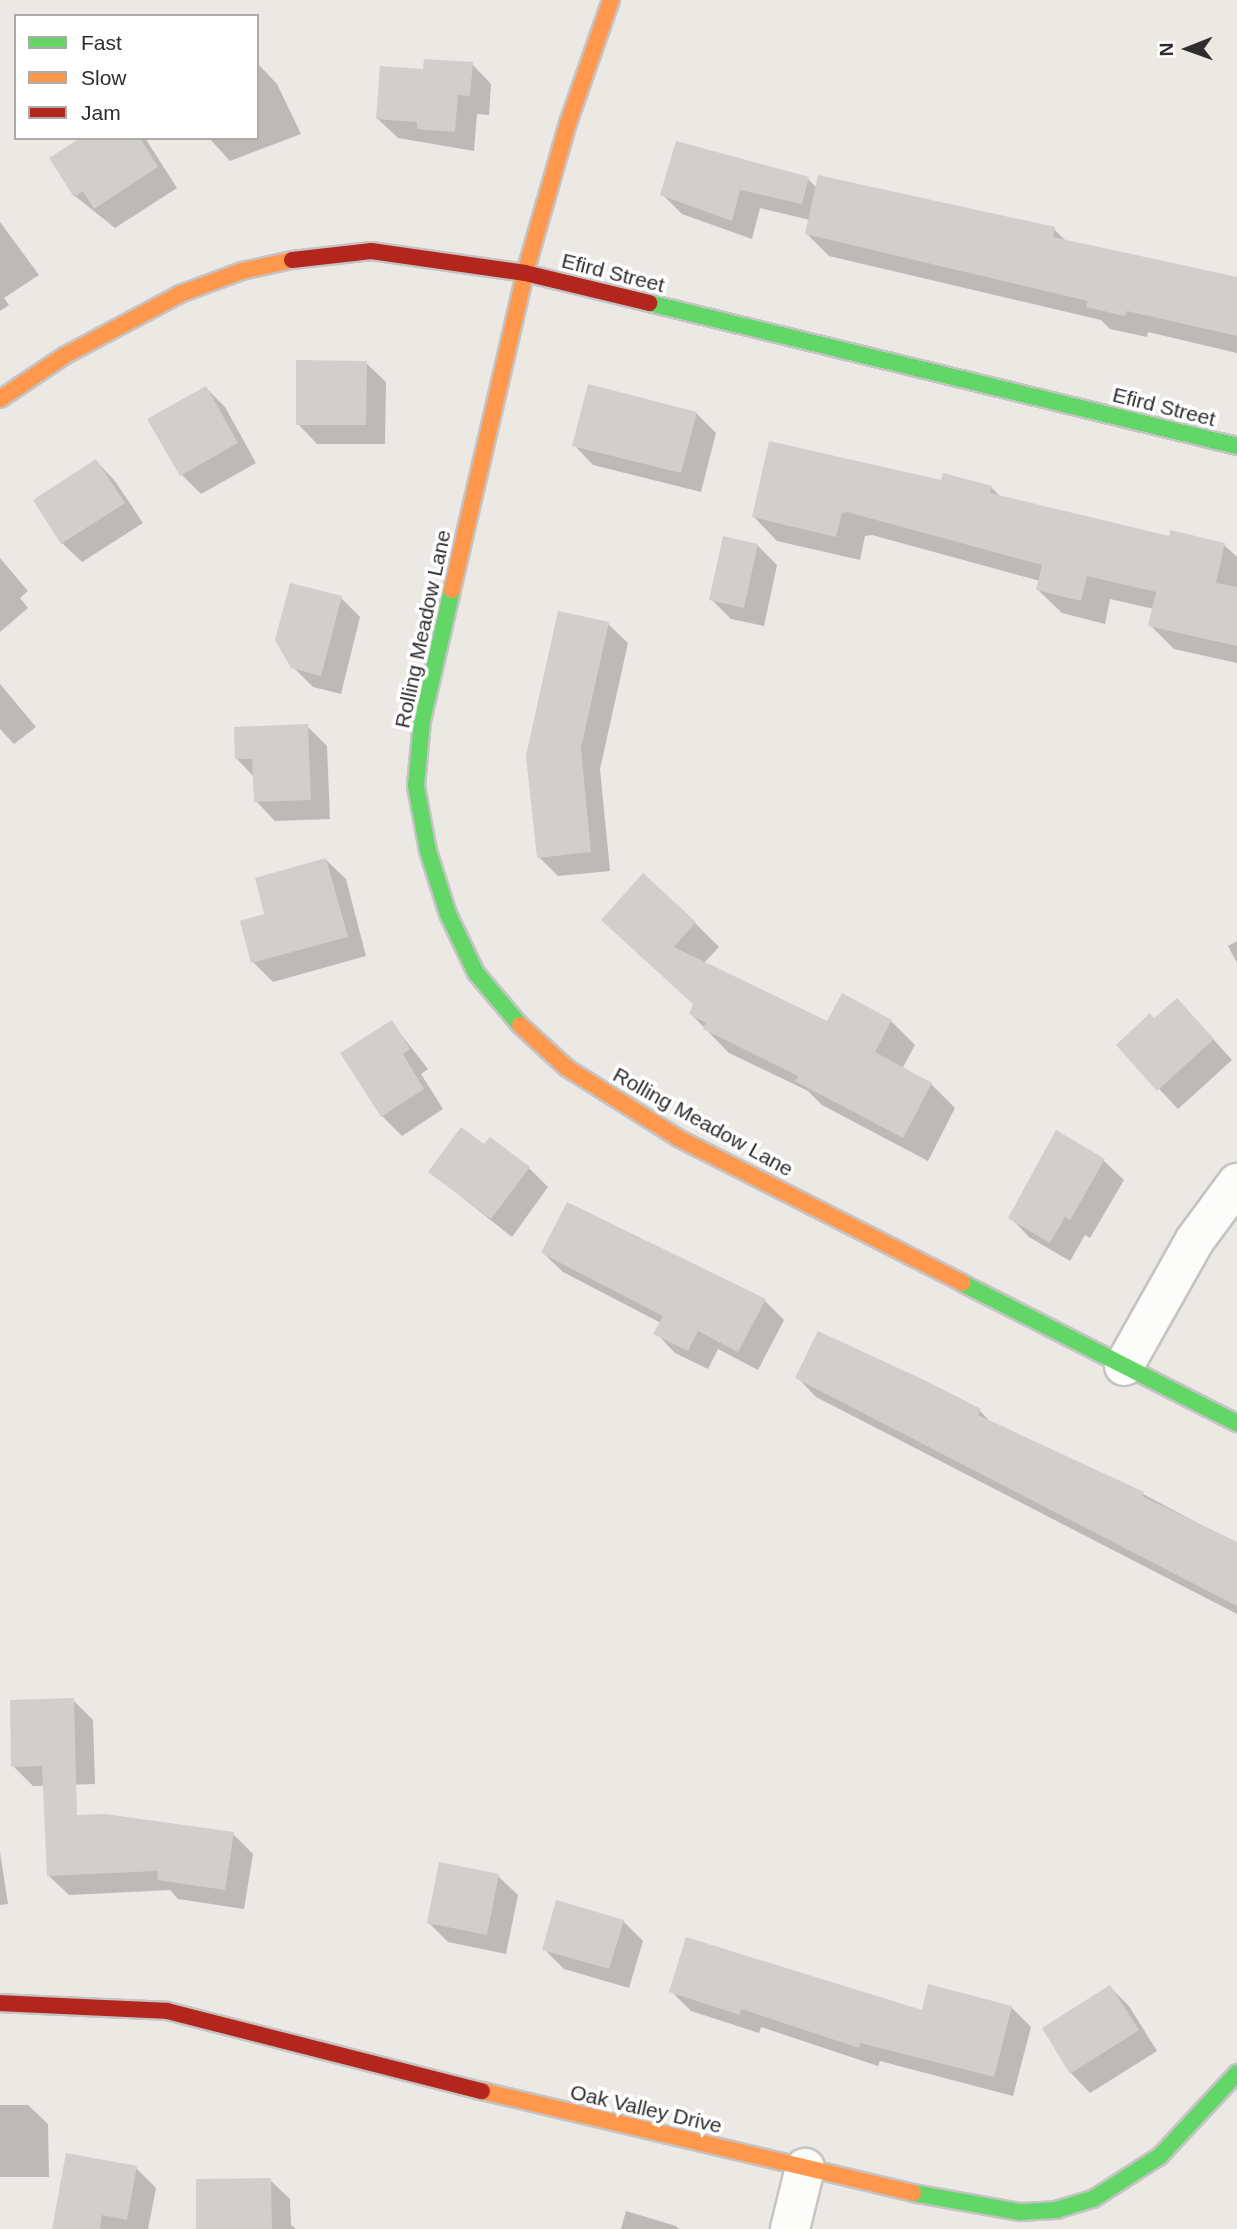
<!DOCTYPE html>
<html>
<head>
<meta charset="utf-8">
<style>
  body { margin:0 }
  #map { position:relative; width:1237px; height:2229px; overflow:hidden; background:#ece8e4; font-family:Arial,sans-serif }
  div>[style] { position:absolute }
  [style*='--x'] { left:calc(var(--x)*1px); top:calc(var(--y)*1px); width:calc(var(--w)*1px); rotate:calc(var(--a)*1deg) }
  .shadow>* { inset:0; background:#0003 }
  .building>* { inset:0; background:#d1cecb }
  .roads { filter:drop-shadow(2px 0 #c5c4c5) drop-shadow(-2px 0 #c5c4c5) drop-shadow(0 2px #c5c4c5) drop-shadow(0 -2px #c5c4c5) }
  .street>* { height:38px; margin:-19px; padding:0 19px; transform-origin:19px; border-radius:19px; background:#fcfcfb }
  .fast>* { height:16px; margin:-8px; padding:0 8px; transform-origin:8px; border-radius:8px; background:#63d668 }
  .slow>* { height:16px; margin:-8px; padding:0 8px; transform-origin:8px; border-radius:8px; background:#ff974d }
  .jam>* { height:16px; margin:-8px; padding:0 8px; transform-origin:8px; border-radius:8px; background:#b3261e }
  span { translate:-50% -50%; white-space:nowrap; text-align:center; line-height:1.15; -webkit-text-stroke:7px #fff; paint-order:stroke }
  .street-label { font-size:21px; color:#2e2e2e }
  .legend { position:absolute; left:14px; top:14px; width:245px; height:126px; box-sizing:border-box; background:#fff; border:2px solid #ababab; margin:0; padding:9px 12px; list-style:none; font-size:21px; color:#2e2e2e }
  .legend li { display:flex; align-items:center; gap:14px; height:35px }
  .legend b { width:35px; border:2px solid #ababab }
  .north { position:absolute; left:1153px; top:14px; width:70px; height:70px; -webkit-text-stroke:5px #fff; paint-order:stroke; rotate:269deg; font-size:19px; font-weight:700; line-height:28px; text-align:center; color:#2e2e2e }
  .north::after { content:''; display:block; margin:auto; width:24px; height:32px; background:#2e2e2e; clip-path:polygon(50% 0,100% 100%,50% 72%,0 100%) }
</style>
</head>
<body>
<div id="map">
  <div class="shadow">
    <div style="clip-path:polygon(258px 64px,277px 84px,301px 134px,230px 161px,209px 138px,257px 138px)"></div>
    <div style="clip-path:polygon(472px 64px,491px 84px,489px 115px,477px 114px,474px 151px,398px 138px,378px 119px,425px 71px)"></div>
    <div style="clip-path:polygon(83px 138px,145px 138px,177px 188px,115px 228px,75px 196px)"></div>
    <div style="clip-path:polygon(808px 179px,817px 188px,1054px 229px,1067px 242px,1237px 280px,1237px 353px,1148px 332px,1147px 337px,1110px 329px,1101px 320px,829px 256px,807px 234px,810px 220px,760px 208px,752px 239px,682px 214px,662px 194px)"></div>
    <div style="clip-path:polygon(0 222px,39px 275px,4px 298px,9px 305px,0 311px)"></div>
    <div style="clip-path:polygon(366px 363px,386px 382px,385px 444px,317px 444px,298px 424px)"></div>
    <div style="clip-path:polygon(206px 388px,225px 407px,256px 463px,201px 494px,182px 475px)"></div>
    <div style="clip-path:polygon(696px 413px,716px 433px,701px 492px,593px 465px,574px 445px)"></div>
    <div style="clip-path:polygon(96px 461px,115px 481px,143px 523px,82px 562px,62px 543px)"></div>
    <div style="clip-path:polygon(942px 482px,991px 487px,1001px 497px,1170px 538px,1224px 545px,1237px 557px,1237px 663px,1174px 649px,1150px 625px,1154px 609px,1110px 599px,1105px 624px,1062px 613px,1038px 590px,1040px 581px,872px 535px,865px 536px,860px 560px,777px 541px,754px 517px)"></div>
    <div style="clip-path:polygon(757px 545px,777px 565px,764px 626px,731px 619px,711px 599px)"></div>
    <div style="clip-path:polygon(0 558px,28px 591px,20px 598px,28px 608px,0 632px)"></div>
    <div style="clip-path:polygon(341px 598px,360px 617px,341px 694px,313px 687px,293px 667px)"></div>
    <div style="clip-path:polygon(608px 624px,628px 643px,600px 769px,610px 871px,558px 876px,539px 857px)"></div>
    <div style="clip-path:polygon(0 684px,36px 727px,14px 744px,0 729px)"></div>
    <div style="clip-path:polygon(307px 726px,327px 746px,330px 819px,275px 821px,256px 801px,254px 777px,237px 759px)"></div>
    <div style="clip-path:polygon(326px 860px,346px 879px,366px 956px,273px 982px,253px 962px,266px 915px)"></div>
    <div style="clip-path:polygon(695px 923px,719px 947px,704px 963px,828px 1023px,891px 1021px,915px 1045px,902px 1069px,931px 1084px,955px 1108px,928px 1161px,822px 1105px,808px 1091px,729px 1053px,691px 1014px,695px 1005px,627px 943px)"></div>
    <div style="clip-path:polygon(1237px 941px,1237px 963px,1228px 946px)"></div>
    <div style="clip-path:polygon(1154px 1020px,1196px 1020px,1232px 1060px,1178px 1109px,1118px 1045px)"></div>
    <div style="clip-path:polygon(392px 1023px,428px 1069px,421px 1074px,443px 1109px,402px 1136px,382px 1116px)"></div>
    <div style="clip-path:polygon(1056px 1132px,1104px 1161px,1124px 1180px,1090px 1238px,1085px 1235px,1070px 1261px,1029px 1237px,1010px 1217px)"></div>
    <div style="clip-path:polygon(484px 1146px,529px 1168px,548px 1187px,512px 1237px,430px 1172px)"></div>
    <div style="clip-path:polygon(543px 1253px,765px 1301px,784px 1320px,758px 1370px,718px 1349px,708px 1369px,675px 1353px,656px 1333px,661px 1323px,563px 1272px)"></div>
    <div style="clip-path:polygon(797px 1377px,980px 1411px,993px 1424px,1143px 1494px,1237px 1544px,1237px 1614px,816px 1397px)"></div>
    <div style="clip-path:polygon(73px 1700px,93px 1720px,95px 1784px,33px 1786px,13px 1766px)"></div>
    <div style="clip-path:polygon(233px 1834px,253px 1854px,244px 1909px,178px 1899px,170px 1890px,69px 1895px,49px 1876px)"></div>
    <div style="clip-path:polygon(0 1852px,8px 1904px,0 1905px)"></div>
    <div style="clip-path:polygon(498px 1876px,518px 1895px,506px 1954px,448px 1942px,429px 1923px)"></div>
    <div style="clip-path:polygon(623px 1921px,643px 1941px,629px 1988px,564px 1969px,544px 1949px)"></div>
    <div style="clip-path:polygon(1110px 1987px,1129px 2006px,1157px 2051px,1090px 2093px,1071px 2073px)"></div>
    <div style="clip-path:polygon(671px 1991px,923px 2012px,1011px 2007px,1031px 2027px,1013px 2096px,880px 2061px,878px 2066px,761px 2027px,759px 2033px,691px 2011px)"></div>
    <div style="clip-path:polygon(0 2105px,28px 2105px,48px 2124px,49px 2177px,0 2177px)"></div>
    <div style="clip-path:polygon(136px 2168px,156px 2188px,148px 2229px,54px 2229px)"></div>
    <div style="clip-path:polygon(270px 2180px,290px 2199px,291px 2225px,296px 2229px,198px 2229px)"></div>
    <div style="clip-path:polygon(626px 2211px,676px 2226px,679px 2229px,621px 2229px)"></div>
  </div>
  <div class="building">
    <div style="clip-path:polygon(424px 59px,473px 62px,470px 96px,458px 95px,455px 132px,417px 129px,417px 122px,376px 119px,380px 66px,423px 69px)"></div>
    <div style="clip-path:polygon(80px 138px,140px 138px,158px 167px,94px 209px,83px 191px,74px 197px,49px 158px)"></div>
    <div style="clip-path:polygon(676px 141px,809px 177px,802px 204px,740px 190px,732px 221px,660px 195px)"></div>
    <div style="clip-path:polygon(818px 175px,1055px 227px,1053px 237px,1237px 277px,1237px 336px,1127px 311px,1125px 316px,1086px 307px,1088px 301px,805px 234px)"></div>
    <div style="clip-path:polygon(296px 360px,367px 361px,366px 425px,296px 425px)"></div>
    <div style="clip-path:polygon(588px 384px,697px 412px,681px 473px,572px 446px)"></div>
    <div style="clip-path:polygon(206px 386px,238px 443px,180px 476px,147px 419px)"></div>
    <div style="clip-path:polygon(769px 441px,941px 480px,943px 473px,992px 486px,990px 493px,1169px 536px,1170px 530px,1225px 543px,1216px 583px,1237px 587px,1237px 646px,1148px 626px,1156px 592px,1087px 576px,1081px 601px,1036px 590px,1042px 565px,847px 512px,842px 513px,836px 537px,752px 517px)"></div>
    <div style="clip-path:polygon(96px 459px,125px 503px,61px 544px,33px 500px)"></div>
    <div style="clip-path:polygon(723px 536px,758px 544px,744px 608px,709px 600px)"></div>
    <div style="clip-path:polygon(290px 583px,342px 596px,321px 676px,291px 668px,275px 640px)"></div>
    <div style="clip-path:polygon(558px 611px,609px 622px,581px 748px,591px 852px,537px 858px,526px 756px)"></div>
    <div style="clip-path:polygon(308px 724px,311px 800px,254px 802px,252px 759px,235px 759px,234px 727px)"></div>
    <div style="clip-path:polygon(326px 858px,348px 937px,251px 963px,240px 921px,264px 914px,255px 878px)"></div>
    <div style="clip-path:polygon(643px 873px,696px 922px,674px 947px,827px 1021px,842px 993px,892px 1020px,875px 1052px,932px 1083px,903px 1138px,795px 1081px,798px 1076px,703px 1029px,706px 1023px,689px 1014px,693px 1004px,601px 920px)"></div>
    <div style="clip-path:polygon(1177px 998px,1214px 1039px,1157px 1091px,1116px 1045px,1150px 1013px,1154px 1018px)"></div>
    <div style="clip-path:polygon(392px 1020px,410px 1049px,403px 1054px,424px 1089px,381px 1117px,340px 1053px)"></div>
    <div style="clip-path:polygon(461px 1127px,484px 1144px,490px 1137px,530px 1167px,491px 1219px,428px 1172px)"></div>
    <div style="clip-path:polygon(1056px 1130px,1105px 1159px,1070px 1220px,1065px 1217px,1050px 1243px,1008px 1218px)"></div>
    <div style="clip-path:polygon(567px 1202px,766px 1299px,738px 1352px,698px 1331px,688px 1351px,653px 1334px,663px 1316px,541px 1253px)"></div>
    <div style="clip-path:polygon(818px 1331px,924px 1380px,981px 1409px,978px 1415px,1144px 1492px,1142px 1496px,1237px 1542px,1237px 1606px,795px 1378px)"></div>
    <div style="clip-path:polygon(74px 1698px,77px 1815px,105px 1814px,234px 1832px,225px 1890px,157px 1880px,158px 1871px,47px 1876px,42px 1766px,11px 1767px,10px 1700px)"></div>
    <div style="clip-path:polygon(439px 1862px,499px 1874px,487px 1935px,427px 1923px)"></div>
    <div style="clip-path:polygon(556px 1900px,624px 1920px,609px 1969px,542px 1950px)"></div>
    <div style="clip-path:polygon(686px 1937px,922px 2010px,928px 1984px,1012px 2006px,994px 2077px,860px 2043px,859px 2048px,741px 2009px,740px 2015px,669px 1992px)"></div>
    <div style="clip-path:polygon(1110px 1985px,1139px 2030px,1070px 2074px,1042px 2028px)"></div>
    <div style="clip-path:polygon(66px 2153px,137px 2166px,127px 2220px,102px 2215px,100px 2229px,52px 2229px)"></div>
    <div style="clip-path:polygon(271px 2178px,272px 2229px,196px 2229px,196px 2179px)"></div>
  </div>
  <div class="roads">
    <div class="street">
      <div style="--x:1124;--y:1366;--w:145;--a:-60.6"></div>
      <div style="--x:1195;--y:1240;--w:71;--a:-53.6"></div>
      <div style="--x:790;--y:2229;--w:63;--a:-76.2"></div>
    </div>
    <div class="fast">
      <div style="--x:649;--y:303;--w:605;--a:13.67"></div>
      <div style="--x:452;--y:590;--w:134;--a:102.9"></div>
      <div style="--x:422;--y:721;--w:65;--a:95.3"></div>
      <div style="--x:416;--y:786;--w:66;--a:79.5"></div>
      <div style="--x:428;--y:851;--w:66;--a:72.4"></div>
      <div style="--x:448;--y:914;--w:65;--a:64.6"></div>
      <div style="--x:476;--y:973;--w:68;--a:49.8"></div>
      <div style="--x:962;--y:1283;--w:309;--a:27"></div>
      <div style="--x:913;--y:2193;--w:109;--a:10.1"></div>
      <div style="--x:1020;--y:2212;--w:36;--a:-3"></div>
      <div style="--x:1056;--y:2210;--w:39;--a:-17"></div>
      <div style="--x:1093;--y:2199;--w:80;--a:-32.7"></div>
      <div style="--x:1160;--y:2156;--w:113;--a:-47.1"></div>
    </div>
    <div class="slow">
      <div style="--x:0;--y:399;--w:77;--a:-33.9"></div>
      <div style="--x:64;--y:356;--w:132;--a:-28.1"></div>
      <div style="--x:180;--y:294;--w:66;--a:-20.4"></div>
      <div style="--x:242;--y:271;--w:51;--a:-12.4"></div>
      <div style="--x:452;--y:590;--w:325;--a:-77"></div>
      <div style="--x:525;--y:273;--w:156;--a:-74"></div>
      <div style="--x:568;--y:123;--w:130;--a:-70.7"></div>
      <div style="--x:520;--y:1025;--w:64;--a:42.5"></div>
      <div style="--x:567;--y:1068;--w:131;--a:32.2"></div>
      <div style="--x:678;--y:1138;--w:319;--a:27"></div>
      <div style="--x:482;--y:2091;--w:443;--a:13.3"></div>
    </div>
    <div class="jam">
      <div style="--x:292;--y:260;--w:80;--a:-6.5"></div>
      <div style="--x:371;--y:251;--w:156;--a:8.1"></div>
      <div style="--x:525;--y:273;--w:128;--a:13.6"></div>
      <div style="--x:0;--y:2003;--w:167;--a:2.7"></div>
      <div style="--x:167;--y:2011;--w:325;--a:14.3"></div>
    </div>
  </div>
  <div class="street-label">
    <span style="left:613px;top:273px;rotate:14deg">Efird Street</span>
    <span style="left:1164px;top:407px;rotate:14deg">Efird Street</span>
    <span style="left:423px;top:629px;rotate:-78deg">Rolling Meadow Lane</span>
    <span style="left:703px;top:1122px;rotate:29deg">Rolling Meadow Lane</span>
    <span style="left:646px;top:2109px;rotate:13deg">Oak Valley Drive</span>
  </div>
  <ul class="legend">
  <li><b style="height:9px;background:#63d668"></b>Fast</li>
  <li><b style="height:9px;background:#ff974d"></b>Slow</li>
  <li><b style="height:9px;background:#b3261e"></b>Jam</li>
  </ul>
  <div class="north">N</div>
</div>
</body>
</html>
